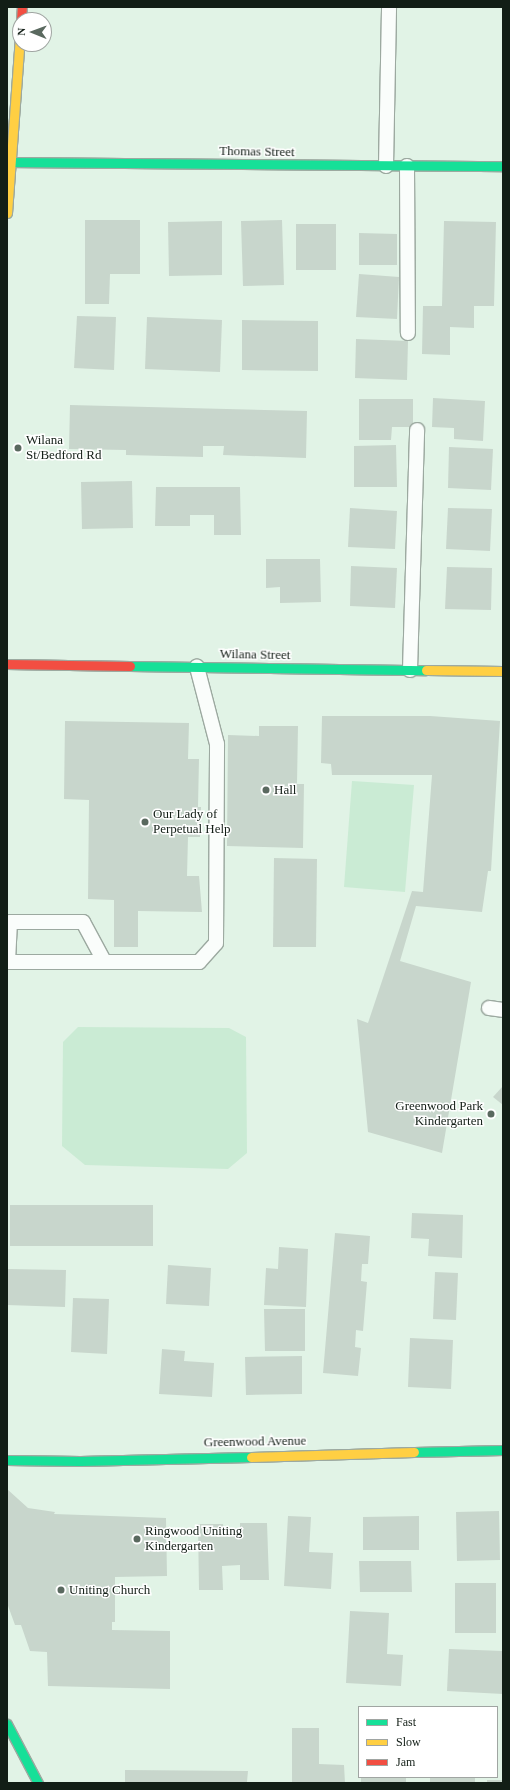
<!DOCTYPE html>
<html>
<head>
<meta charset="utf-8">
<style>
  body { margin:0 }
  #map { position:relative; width:510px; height:1790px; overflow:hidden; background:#e1f3e6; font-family:"Times New Roman",serif }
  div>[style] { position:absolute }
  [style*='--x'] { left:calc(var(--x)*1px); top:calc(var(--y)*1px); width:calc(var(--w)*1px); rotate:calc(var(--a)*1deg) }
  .green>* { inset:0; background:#caebd4 }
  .building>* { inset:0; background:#c8d6cc }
  .roads { filter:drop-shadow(1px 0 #9ca9a0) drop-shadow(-1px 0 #9ca9a0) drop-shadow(0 1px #9ca9a0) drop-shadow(0 -1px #9ca9a0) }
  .lane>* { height:14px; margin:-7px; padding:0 7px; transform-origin:7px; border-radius:7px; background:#fafdfb }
  .fast>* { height:9px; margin:-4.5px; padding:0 4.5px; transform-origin:4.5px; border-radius:4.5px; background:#16e098 }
  .slow>* { height:9px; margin:-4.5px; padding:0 4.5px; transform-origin:4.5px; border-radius:4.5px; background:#ffcf43 }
  .jam>* { height:9px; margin:-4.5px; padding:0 4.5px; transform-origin:4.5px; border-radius:4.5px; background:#f24e42 }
  .dots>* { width:11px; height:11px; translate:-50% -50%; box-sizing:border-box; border:2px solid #fff; border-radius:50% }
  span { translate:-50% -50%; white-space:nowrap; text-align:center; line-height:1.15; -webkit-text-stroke:3px #fff; paint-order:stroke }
  .street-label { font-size:13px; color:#121e16 }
  .poi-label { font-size:13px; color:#121e16 }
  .left { translate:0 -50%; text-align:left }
  .right { translate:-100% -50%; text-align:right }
  .frame { position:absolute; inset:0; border:8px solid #121e16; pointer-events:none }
  .legend { position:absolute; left:358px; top:1706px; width:140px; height:72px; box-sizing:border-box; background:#fff; border:1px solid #a0a5a2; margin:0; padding:5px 7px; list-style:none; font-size:12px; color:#121e16 }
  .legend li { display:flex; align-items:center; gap:8px; height:20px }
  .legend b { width:20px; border:1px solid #a0a5a2 }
  .north { position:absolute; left:12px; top:12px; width:40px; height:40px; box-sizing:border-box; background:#fff; border:1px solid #a0a5a2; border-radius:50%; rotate:271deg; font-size:11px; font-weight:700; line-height:16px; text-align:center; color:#121e16 }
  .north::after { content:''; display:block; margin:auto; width:14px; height:18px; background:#5a695f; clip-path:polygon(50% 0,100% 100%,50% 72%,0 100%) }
</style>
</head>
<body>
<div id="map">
  <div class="green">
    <div style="clip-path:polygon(352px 781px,414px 785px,405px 892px,344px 887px)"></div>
    <div style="clip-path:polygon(78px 1027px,229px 1028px,246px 1037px,247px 1153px,228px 1169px,85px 1165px,62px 1146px,63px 1042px)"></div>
  </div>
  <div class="building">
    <div style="clip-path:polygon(85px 220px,140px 220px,140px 274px,110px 274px,109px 304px,85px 304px)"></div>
    <div style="clip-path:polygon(282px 220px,284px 285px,243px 286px,241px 221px)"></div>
    <div style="clip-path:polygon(222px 221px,222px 275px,169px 276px,168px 222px)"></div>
    <div style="clip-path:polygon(444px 221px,496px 222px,494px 306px,474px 306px,474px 328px,450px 327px,450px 355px,422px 354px,423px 306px,442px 306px)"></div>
    <div style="clip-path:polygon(296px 224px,336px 224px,336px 270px,296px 270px)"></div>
    <div style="clip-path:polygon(359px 233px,397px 234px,397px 265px,359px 265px)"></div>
    <div style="clip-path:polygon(359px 274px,399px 277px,397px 319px,356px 317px)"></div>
    <div style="clip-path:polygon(77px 316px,116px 317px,114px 370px,74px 368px)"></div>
    <div style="clip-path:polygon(147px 317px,222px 320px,220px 372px,145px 369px)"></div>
    <div style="clip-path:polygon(242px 320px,318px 321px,318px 371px,242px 370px)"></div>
    <div style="clip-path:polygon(356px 339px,408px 341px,407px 380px,355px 378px)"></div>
    <div style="clip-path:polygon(433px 398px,485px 401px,483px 441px,454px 439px,454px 428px,432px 427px)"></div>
    <div style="clip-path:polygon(359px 399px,413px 399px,413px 427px,392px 427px,391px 440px,359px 440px)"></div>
    <div style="clip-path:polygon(70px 405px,307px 411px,306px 458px,223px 455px,224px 446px,203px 446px,203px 457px,126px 455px,126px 450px,69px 449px)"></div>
    <div style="clip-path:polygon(396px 445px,397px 487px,354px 487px,354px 446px)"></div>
    <div style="clip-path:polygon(449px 447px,493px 449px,491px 490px,448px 488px)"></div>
    <div style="clip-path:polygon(132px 481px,133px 528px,82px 529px,81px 482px)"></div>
    <div style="clip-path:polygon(156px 487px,240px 487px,241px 535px,214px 535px,214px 515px,190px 515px,190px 526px,155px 526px)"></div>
    <div style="clip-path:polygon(350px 508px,397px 511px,395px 549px,348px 547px)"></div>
    <div style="clip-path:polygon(448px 508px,492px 509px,490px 551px,446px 549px)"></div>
    <div style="clip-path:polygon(266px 559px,320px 559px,321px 602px,280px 603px,280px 587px,266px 588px)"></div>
    <div style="clip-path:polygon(351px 566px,397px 568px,395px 608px,350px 606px)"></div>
    <div style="clip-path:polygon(447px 567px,492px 568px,491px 610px,445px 609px)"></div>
    <div style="clip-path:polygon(322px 716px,430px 716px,500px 721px,491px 871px,488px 871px,482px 912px,416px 906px,400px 961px,471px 982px,442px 1153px,368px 1132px,357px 1019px,368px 1023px,412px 891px,423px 892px,432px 775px,332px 775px,331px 764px,321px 763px)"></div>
    <div style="clip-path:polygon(65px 721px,189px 723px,188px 759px,199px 759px,198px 807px,201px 807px,200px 837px,188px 837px,187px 876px,199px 876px,202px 912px,138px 911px,138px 947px,114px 947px,114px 900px,88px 899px,89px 800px,64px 799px)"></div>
    <div style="clip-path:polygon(259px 726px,298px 726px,297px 784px,304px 784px,303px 848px,227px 846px,228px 735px,259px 736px)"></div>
    <div style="clip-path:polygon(274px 858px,317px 859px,316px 947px,273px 947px)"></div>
    <div style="clip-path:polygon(503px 1086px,503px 1105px,493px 1097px)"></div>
    <div style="clip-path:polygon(10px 1205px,153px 1205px,153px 1246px,10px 1246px)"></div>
    <div style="clip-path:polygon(412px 1213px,463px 1215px,462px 1258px,428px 1256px,429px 1239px,411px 1238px)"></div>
    <div style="clip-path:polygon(335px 1233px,370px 1236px,368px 1264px,362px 1264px,361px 1281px,367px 1282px,363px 1331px,356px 1330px,355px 1347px,361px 1348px,358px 1376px,323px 1373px)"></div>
    <div style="clip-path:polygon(279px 1247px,308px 1249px,306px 1307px,264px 1305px,266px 1268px,278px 1269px)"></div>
    <div style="clip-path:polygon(168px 1265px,211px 1268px,209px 1306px,166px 1304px)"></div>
    <div style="clip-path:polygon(7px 1269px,66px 1270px,65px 1307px,7px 1305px)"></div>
    <div style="clip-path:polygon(435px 1272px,458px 1273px,456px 1320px,433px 1319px)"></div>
    <div style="clip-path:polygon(73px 1298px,109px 1299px,107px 1354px,71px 1352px)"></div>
    <div style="clip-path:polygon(264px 1309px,305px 1309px,305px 1351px,265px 1351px)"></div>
    <div style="clip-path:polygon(410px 1338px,453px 1340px,451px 1389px,408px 1387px)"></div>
    <div style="clip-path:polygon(162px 1349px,185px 1351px,184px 1361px,214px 1363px,212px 1397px,159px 1394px)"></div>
    <div style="clip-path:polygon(302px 1356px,302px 1394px,246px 1395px,245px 1357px)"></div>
    <div style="clip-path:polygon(7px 1489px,28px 1508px,55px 1512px,54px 1514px,166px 1518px,167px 1576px,115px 1577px,115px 1622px,112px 1622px,112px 1630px,170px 1631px,170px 1689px,48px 1686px,47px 1652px,30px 1651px,21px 1625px,15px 1625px,7px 1603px)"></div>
    <div style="clip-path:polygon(499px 1511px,500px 1560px,457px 1561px,456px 1512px)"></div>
    <div style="clip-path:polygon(288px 1516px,311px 1517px,309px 1552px,333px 1553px,331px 1589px,284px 1586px)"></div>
    <div style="clip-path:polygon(419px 1516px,419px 1550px,363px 1550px,363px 1517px)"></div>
    <div style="clip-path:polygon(240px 1523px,267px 1523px,269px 1580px,240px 1580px,240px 1565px,222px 1566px,223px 1590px,199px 1590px,198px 1524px,223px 1524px,224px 1536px,240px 1536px)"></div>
    <div style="clip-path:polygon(359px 1561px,411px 1561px,412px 1592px,360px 1592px)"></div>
    <div style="clip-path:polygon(455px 1583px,496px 1583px,496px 1633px,455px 1633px)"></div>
    <div style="clip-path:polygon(350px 1611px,389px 1613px,387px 1654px,403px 1655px,401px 1686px,346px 1683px)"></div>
    <div style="clip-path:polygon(449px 1649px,503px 1651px,503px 1694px,447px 1691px)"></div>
    <div style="clip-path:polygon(292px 1728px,319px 1728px,319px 1764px,344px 1765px,345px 1783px,292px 1783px)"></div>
    <div style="clip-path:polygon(125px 1770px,248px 1771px,247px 1782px,252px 1783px,125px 1783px)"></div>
    <div style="clip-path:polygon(361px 1777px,406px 1777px,406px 1783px,361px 1783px)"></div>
    <div style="clip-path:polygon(430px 1777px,475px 1777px,475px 1783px,430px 1783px)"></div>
    <div style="clip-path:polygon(487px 1780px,503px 1780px,503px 1783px,487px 1783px)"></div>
  </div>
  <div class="roads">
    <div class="lane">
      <div style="--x:386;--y:166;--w:159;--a:-88.9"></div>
      <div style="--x:407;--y:166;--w:167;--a:89.7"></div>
      <div style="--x:410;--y:670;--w:240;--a:-88.3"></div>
      <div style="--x:104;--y:961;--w:44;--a:-118.3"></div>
      <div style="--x:83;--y:922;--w:73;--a:180"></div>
      <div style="--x:10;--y:922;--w:40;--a:92.9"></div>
      <div style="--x:8;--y:962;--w:191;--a:0"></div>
      <div style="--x:199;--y:962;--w:25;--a:-48"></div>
      <div style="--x:216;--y:943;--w:199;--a:-89.7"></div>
      <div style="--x:217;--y:744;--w:80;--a:-104.6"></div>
      <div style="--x:489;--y:1008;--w:14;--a:8"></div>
    </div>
    <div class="fast">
      <div style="--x:11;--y:162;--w:492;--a:0.5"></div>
      <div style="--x:130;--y:666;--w:296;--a:0.8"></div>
      <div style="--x:414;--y:1452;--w:89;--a:-1.3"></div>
      <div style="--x:7;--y:1460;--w:73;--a:0.8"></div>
      <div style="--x:80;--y:1461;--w:171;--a:-1.3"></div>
      <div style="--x:7;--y:1724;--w:67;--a:62.3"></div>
    </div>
    <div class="slow">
      <div style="--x:7;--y:213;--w:175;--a:-85.8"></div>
      <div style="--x:426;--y:670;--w:77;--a:0.7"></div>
      <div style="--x:251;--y:1457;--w:163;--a:-1.8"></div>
    </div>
    <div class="jam">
      <div style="--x:21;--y:20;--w:13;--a:-86"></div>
      <div style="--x:7;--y:664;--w:123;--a:0.9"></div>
    </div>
  </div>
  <div class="dots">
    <div style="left:18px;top:448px;background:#5a695f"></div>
    <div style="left:266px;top:790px;background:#5a695f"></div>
    <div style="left:145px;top:822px;background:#5a695f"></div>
    <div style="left:491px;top:1114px;background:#5a695f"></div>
    <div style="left:137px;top:1539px;background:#5a695f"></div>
    <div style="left:61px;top:1590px;background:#5a695f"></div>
  </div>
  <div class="street-label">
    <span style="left:257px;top:152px;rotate:1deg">Thomas Street</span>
    <span style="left:255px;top:655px;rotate:1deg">Wilana Street</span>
    <span style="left:255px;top:1442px;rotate:-1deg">Greenwood Avenue</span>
  </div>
  <div class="poi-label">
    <span class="left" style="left:26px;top:448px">Wilana<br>St/Bedford Rd</span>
    <span class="left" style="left:274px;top:790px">Hall</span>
    <span class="left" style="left:153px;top:822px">Our Lady of<br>Perpetual Help</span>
    <span class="right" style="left:483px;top:1114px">Greenwood Park<br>Kindergarten</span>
    <span class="left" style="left:145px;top:1539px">Ringwood Uniting<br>Kindergarten</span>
    <span class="left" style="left:69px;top:1590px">Uniting Church</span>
  </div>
  <div class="frame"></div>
  <ul class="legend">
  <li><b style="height:5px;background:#16e098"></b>Fast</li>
  <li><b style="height:5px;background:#ffcf43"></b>Slow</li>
  <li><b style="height:5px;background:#f24e42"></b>Jam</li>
  </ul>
  <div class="north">N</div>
</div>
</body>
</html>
